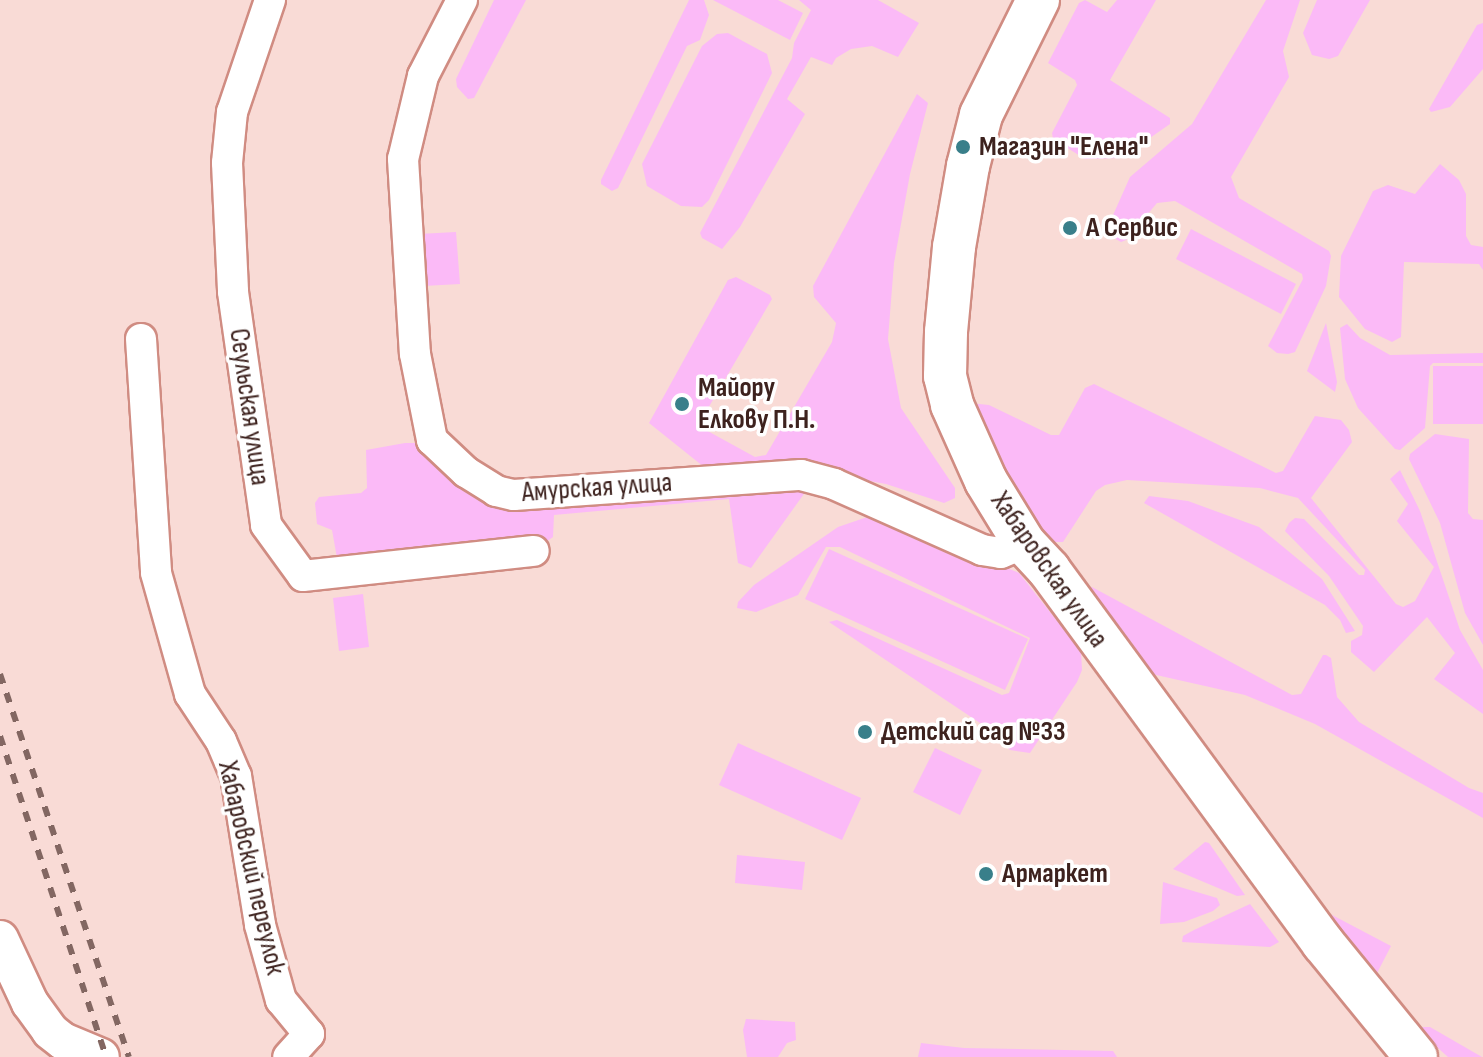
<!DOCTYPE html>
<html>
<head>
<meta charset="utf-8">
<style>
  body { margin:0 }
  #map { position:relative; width:1483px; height:1057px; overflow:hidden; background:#f9dbd6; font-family:"Sofia Sans Condensed",sans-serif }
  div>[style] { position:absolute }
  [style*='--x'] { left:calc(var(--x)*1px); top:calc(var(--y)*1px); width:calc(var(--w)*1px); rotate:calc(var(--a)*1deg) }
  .green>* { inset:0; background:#fbbaf7 }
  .roads { filter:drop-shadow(2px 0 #d08c82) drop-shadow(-2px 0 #d08c82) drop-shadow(0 2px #d08c82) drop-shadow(0 -2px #d08c82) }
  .minor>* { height:30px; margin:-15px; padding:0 15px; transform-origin:15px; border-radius:15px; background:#fff }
  .tertiary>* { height:36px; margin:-18px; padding:0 18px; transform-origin:18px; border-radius:18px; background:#fff }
  .secondary>* { height:42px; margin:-21px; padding:0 21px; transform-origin:21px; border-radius:21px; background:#fff }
  .rail>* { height:6px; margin-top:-3px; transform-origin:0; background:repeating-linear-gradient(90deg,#836762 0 10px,transparent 0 20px) }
  .dots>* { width:22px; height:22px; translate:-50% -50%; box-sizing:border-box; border:4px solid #fff; border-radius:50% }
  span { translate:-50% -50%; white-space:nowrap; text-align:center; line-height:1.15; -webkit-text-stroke:7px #fff; paint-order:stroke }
  .poi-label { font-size:28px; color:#3d221e; font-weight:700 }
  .left { translate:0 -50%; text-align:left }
  .street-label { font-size:28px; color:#3d221e }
</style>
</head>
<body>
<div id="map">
  <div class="green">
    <div style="clip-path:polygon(494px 0,526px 0,474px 98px,468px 99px,457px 87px,456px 79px)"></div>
    <div style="clip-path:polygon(689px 0,704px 0,709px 15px,700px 40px,687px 46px,618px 188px,612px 191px,601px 184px,601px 180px)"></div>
    <div style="clip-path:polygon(713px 0,778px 0,803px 13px,790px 40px)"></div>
    <div style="clip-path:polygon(799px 0,878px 0,919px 23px,898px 57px,872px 46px,851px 49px,836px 58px,832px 65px,811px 57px,787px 99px,805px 114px,740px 227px,722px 249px,702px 238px,700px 233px,792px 58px,794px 43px,811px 10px)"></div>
    <div style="clip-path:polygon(1085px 0,1107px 12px,1117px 0,1156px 0,1110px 80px,1170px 118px,1170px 124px,1121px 158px,1085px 159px,1053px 139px,1052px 133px,1077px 85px,1075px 80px,1048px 63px,1079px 3px)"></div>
    <div style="clip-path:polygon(1266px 0,1300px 0,1283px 51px,1289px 77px,1231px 177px,1239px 198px,1329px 251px,1331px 256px,1326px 286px,1295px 352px,1288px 354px,1277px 353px,1268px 346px,1303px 279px,1302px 274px,1175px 201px,1157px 203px,1126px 240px,1121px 242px,1105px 233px,1130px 177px,1192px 124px)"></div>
    <div style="clip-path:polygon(1317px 0,1370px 0,1338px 56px,1329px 59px,1312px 55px,1303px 33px)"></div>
    <div style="clip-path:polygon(1483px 23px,1483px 69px,1450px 107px,1431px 112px,1429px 109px,1477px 25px)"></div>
    <div style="clip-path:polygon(728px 33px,767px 54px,772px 73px,709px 200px,702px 207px,681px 206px,647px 186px,642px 164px,702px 46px,717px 34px)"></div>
    <div style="clip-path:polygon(917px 94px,928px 103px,910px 174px,894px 263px,888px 339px,901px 408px,955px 488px,955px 498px,944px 503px,886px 484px,814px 471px,709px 471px,649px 423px,728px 280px,736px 277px,770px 295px,772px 299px,700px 422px,704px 429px,755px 457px,766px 455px,832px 342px,836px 323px,814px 297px,813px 286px)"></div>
    <div style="clip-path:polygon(1440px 164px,1459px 180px,1466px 194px,1466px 236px,1471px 245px,1483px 247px,1483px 270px,1479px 264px,1404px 262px,1401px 337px,1392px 342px,1365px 329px,1339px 297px,1341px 256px,1373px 191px,1388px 185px,1415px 194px)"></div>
    <div style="clip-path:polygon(1191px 229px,1296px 284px,1281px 314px,1176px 259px)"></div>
    <div style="clip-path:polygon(456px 232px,460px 284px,423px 286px,419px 234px)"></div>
    <div style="clip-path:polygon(1326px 323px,1337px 382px,1335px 392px,1307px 371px)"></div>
    <div style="clip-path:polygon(1347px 324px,1360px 338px,1390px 355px,1483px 353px,1483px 363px,1433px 363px,1430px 366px,1425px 428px,1400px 450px,1395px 449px,1358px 408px,1345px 379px,1340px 328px)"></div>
    <div style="clip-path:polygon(1433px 366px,1483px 366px,1483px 424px,1433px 424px)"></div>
    <div style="clip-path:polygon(1094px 384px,1276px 473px,1283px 471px,1315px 416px,1341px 420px,1349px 430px,1352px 442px,1311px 498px,1396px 604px,1403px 607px,1415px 601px,1434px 567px,1397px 521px,1408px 504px,1390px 479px,1400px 470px,1420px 511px,1460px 630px,1483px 670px,1483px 714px,1434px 679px,1455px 653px,1427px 617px,1374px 672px,1351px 652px,1351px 641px,1362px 635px,1363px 626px,1329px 576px,1285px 531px,1289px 523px,1295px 518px,1304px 519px,1359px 575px,1364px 575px,1365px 570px,1298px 498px,1260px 488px,1127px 480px,1105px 485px,1096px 491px,1063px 542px,1045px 542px,965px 407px,969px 403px,989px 405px,1051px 435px,1059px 435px,1085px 388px)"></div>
    <div style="clip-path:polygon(1435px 434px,1469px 439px,1468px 513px,1473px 519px,1483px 520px,1483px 645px,1465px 613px,1440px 523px,1409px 459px,1410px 454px)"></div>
    <div style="clip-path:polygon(405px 443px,416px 443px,475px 485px,811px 484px,751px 568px,738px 563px,729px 499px,554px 515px,553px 537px,543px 544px,337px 558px,332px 530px,317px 524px,315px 503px,319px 497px,361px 493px,367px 488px,366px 450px)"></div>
    <div style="clip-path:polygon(1149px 496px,1188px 501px,1259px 527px,1322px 579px,1355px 631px,1346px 633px,1340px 620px,1325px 605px,1144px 503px)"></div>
    <div style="clip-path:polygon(876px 514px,1019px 573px,1081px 651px,1082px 670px,1077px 682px,1030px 753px,1010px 750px,980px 723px,829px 622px,837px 620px,1002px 695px,1009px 693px,1030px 638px,840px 547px,826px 547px,798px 595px,756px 612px,737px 608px,738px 602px,754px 585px,838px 527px)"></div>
    <div style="clip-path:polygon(829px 549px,1028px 639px,1005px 690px,805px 599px)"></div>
    <div style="clip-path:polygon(1092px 587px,1292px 695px,1301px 694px,1323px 655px,1326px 655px,1331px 658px,1337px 697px,1359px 722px,1469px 788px,1483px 793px,1483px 818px,1315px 724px,1245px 695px,1134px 670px,1083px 591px)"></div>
    <div style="clip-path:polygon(363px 594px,369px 647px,339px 651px,333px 598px)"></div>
    <div style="clip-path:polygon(738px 743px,861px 798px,842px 840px,719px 785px)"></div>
    <div style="clip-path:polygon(935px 748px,982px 770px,960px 815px,913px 792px)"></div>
    <div style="clip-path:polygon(1205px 842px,1209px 843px,1245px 895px,1237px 896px,1173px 869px)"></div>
    <div style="clip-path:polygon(737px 855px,805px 862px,802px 890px,735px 883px)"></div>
    <div style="clip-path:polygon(1163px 882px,1217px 898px,1220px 905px,1213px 911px,1184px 922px,1160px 924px)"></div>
    <div style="clip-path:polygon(1250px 904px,1279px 942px,1270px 947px,1182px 942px,1183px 936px,1194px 930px)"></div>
    <div style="clip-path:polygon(1315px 906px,1391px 946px,1374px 979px)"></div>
    <div style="clip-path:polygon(746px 1019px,795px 1022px,796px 1040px,787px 1043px,778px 1057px,747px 1057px,743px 1030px)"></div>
    <div style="clip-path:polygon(1422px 1027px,1430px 1027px,1482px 1057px,1448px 1057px,1420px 1032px)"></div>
    <div style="clip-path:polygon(921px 1043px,964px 1048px,1113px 1051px,1117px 1057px,918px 1057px)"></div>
  </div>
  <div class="roads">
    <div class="minor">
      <div style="--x:270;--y:0;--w:118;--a:108.7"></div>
      <div style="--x:232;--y:112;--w:51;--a:95.6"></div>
      <div style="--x:227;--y:163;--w:129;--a:87.3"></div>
      <div style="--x:233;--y:292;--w:235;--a:81.9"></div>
      <div style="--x:266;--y:525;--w:63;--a:54"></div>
      <div style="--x:303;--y:576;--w:232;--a:-6.2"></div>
      <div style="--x:462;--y:0;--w:85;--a:117.2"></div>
      <div style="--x:423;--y:76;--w:85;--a:103.5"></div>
      <div style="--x:403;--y:159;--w:195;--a:86.5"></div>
      <div style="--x:415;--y:354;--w:88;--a:78.8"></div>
      <div style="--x:432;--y:440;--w:47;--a:43.3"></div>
      <div style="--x:466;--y:472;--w:36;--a:32"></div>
      <div style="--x:496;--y:491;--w:18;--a:13"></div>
      <div style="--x:514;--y:495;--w:288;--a:-4"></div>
      <div style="--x:801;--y:475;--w:34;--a:15"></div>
      <div style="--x:834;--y:484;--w:162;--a:24"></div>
      <div style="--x:982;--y:550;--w:19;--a:9"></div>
      <div style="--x:1001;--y:553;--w:25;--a:-23"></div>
      <div style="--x:141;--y:339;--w:234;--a:86.3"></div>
      <div style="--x:156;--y:573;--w:126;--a:74.3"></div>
      <div style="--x:190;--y:694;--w:56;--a:56.6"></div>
      <div style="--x:221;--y:741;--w:38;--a:67"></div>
      <div style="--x:236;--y:776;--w:151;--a:80.8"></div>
      <div style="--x:260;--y:925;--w:78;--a:74.4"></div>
      <div style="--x:281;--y:1000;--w:44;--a:50.5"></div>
      <div style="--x:309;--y:1034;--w:31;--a:132"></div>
    </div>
    <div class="tertiary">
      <div style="--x:0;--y:939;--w:71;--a:64.9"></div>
      <div style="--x:30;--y:1003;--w:34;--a:54"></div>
      <div style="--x:50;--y:1031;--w:16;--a:38"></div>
      <div style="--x:63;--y:1041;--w:41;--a:22.8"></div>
    </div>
    <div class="secondary">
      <div style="--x:1038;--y:0;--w:128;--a:116.4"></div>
      <div style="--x:981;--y:115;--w:53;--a:104.3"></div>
      <div style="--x:968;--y:166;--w:82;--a:99.8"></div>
      <div style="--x:954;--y:247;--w:85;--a:95.4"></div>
      <div style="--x:946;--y:332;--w:44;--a:91.3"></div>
      <div style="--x:945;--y:376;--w:30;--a:76"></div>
      <div style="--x:952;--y:405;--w:83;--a:65.9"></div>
      <div style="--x:986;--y:481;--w:73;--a:58.5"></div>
      <div style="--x:1024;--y:543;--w:37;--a:47"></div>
      <div style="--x:1049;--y:570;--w:463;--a:53.7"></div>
      <div style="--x:1323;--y:943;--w:147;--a:50.8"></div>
    </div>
  </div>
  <div class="rail">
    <div style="--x:0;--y:674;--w:404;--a:71.4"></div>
    <div style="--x:0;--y:736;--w:338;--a:71.7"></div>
  </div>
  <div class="dots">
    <div style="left:963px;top:147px;background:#397f8a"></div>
    <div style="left:1070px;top:228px;background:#397f8a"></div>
    <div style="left:682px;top:404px;background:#397f8a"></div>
    <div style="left:865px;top:732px;background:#397f8a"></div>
    <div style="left:986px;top:874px;background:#397f8a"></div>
  </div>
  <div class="poi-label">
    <span class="left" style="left:979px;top:147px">Магазин "Елена"</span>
    <span class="left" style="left:1086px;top:228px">А Сервис</span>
    <span class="left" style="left:698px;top:404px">Майору<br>Елкову П.Н.</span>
    <span class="left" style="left:881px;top:732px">Детский сад №33</span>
    <span class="left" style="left:1002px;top:874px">Армаркет</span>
  </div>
  <div class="street-label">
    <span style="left:249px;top:407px;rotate:82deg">Сеульская улица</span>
    <span style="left:597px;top:488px;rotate:-4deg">Амурская улица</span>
    <span style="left:1049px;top:570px;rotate:55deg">Хабаровская улица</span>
    <span style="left:251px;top:868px;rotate:77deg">Хабаровский переулок</span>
  </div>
</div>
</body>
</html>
